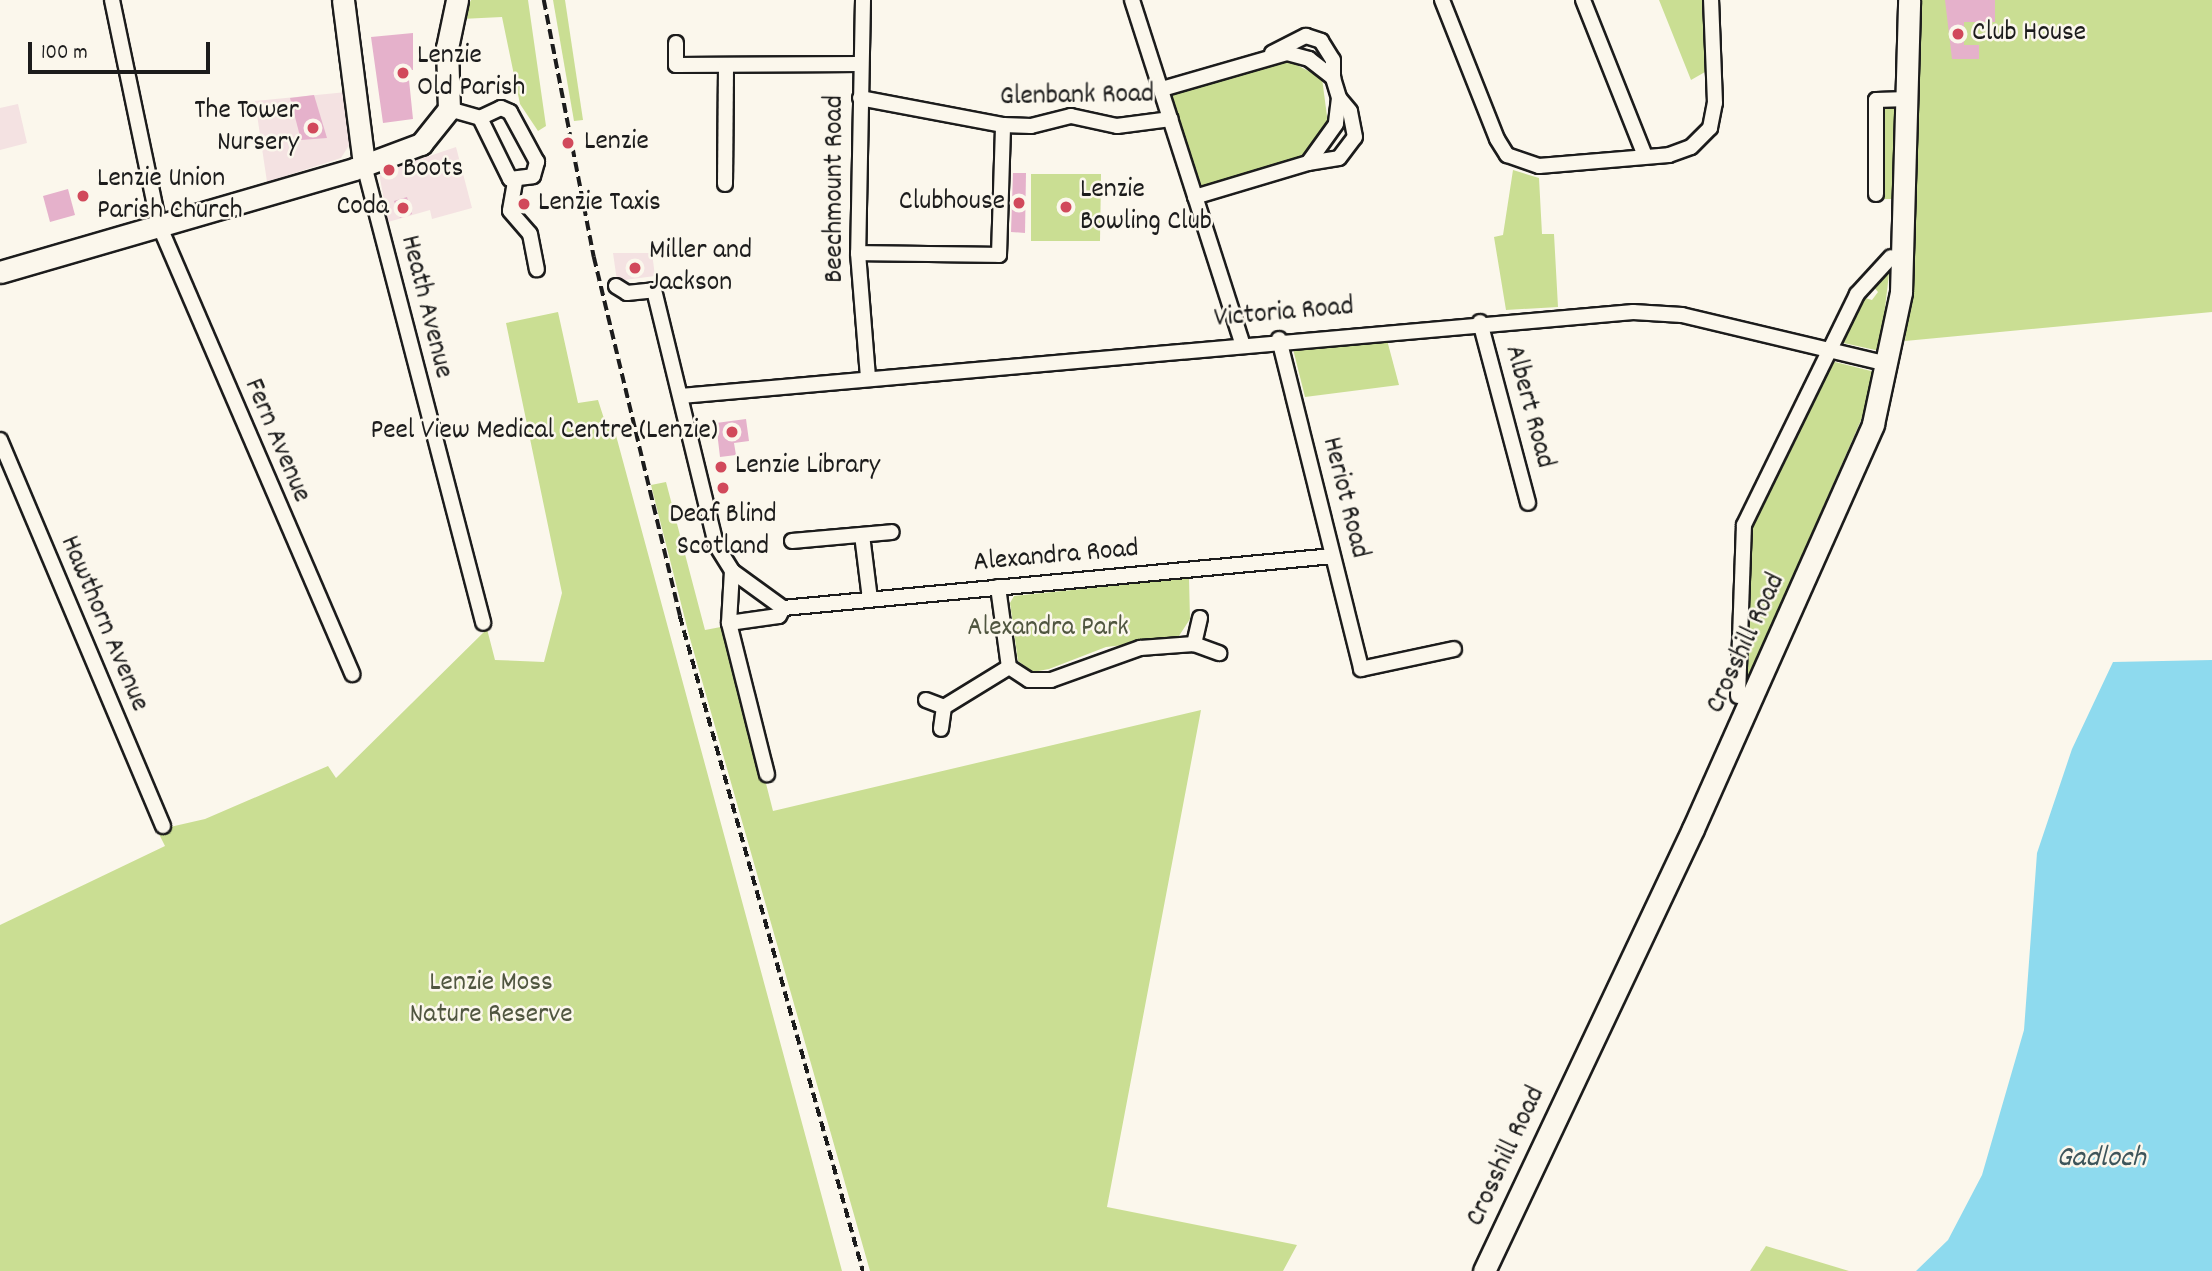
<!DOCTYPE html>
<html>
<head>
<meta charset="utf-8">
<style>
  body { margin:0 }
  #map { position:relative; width:2212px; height:1271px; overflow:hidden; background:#fbf7ec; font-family:Dekko,sans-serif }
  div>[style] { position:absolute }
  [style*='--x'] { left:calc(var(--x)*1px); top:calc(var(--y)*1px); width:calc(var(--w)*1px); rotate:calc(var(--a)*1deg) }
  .built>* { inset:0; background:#f4e2e2 }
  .green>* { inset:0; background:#cade93 }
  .water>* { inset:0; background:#8edaee }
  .building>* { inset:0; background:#e5b1cb }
  .roads { filter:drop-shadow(2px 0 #1c1c1c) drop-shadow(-2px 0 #1c1c1c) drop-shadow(0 2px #1c1c1c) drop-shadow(0 -2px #1c1c1c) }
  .street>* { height:14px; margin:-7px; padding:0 7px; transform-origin:7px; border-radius:7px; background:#fbf7ec }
  .secondary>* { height:21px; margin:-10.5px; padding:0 10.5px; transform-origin:10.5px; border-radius:10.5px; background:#fbf7ec }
  .rail>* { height:3.5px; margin-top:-1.75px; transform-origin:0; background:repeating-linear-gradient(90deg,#1c1c1c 0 10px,transparent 0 15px) }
  .dots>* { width:19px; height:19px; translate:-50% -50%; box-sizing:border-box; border:4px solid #fbf7ec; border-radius:50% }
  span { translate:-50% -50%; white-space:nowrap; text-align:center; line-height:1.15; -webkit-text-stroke:5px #fbf7ec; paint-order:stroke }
  .poi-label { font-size:28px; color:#1c1c1c }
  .left { translate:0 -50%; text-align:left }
  .right { translate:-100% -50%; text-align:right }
  .street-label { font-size:28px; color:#1c1c1c }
  .park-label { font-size:28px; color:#505640 }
  .water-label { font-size:30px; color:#3e555b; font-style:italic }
  .scale { position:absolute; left:28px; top:42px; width:182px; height:32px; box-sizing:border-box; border:4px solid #1c1c1c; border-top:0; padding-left:9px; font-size:21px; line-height:24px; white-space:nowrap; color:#1c1c1c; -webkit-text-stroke:5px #fbf7ec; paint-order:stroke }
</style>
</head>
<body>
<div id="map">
  <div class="built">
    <div style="clip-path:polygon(347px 92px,351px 142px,341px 158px,267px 182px,255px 101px)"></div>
    <div style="clip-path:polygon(18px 104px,27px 143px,0 150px,0 108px)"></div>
    <div style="clip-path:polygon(456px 147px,472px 208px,432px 219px,430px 210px,388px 222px,379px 173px)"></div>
    <div style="clip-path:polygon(613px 253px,652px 253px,655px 276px,617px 281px)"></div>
  </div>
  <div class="green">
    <div style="clip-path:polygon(471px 0,528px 0,546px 126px,538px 131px,520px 104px,502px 17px,461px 19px)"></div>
    <div style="clip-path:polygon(553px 0,565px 0,583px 120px,574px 121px)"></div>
    <div style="clip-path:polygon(1659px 0,1703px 0,1705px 72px,1691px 80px)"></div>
    <div style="clip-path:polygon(1915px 0,2212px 0,2212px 312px,1905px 341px,1916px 204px)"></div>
    <div style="clip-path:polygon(1285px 59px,1322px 78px,1328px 124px,1318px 140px,1302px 157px,1201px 187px,1171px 94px)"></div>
    <div style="clip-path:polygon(1881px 106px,1895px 106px,1895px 199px,1880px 199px)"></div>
    <div style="clip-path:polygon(1513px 170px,1539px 178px,1542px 234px,1554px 234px,1558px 307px,1506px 310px,1494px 237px,1503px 235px)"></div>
    <div style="clip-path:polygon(1031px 174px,1101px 174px,1100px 241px,1031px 241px)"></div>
    <div style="clip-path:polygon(1890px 265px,1880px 351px,1839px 342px,1862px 297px,1872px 300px,1878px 292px,1872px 285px)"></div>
    <div style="clip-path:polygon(558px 312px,578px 403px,598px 400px,607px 428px,614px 428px,842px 1271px,0 1271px,0 925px,165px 846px,157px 830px,205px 819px,328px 766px,336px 778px,487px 629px,495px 660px,544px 662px,562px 593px,506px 323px)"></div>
    <div style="clip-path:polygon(1387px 340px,1399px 385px,1305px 397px,1293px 349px)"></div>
    <div style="clip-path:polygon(1831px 361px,1875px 372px,1865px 411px,1743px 691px,1748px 526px)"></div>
    <div style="clip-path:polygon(666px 482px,705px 630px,726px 626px,773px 811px,1201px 710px,1107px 1207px,1297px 1245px,1283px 1271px,870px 1271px,689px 635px,651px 485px)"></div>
    <div style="clip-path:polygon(1189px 578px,1190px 619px,1177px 639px,1106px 647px,1049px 669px,1033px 672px,1018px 661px,1010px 603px,1014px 596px)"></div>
    <div style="clip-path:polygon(1766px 1246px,1849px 1271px,1750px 1271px)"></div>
  </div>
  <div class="water">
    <div style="clip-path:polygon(2212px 660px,2212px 1271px,1916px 1271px,1948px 1240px,1982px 1175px,2024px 1030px,2037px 853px,2072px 749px,2113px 662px)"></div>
  </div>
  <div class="building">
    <div style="clip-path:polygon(1945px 0,1995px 0,1995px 22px,1964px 22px,1964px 45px,1979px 45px,1979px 59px,1952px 59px)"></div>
    <div style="clip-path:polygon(413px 33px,413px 70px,408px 70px,413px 119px,383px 123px,371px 37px)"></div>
    <div style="clip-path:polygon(314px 95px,327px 138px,301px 140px,290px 98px)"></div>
    <div style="clip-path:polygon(1013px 173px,1026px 173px,1025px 233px,1011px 232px)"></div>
    <div style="clip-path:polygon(68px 189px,75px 215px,50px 222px,43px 196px)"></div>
    <div style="clip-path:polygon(407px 197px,412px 214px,400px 218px,394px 201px)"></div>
    <div style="clip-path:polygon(746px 419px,749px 441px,734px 443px,736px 455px,720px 457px,716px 423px)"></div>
  </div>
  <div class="roads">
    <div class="street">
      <div style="--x:112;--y:0;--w:230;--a:78.2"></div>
      <div style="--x:159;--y:225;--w:489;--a:66.7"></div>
      <div style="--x:863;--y:0;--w:253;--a:91.1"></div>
      <div style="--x:858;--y:253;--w:125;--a:85.4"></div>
      <div style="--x:1132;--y:0;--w:359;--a:72.2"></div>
      <div style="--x:1442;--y:0;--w:149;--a:68.4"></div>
      <div style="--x:1497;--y:139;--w:19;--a:58"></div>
      <div style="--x:1507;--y:155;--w:34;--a:19"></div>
      <div style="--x:1539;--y:166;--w:130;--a:-4.8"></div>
      <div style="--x:1669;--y:155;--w:23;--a:-20"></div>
      <div style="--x:1691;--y:147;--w:27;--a:-45"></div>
      <div style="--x:1710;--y:128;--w:25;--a:-79"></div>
      <div style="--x:1715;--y:103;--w:103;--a:-92.2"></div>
      <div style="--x:1583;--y:0;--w:168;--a:68.3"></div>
      <div style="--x:676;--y:43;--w:22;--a:90"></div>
      <div style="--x:676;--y:65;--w:184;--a:-0.3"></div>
      <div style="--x:1272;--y:53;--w:38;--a:-27"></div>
      <div style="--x:1306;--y:36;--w:16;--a:18"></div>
      <div style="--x:1321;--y:41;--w:22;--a:58"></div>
      <div style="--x:1333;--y:60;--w:18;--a:90"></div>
      <div style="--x:1162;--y:89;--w:130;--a:-16.1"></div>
      <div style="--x:1287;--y:53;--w:23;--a:15"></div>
      <div style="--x:1309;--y:59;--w:31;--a:38"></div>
      <div style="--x:1333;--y:78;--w:21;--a:73"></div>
      <div style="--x:1339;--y:98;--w:26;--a:97"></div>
      <div style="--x:1336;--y:124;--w:48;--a:125.7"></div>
      <div style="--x:1308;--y:163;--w:118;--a:163.3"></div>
      <div style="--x:860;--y:98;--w:146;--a:10.7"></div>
      <div style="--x:1003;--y:125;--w:28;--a:2"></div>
      <div style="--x:1031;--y:126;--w:41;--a:-14"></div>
      <div style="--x:1071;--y:116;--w:47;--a:12.3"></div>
      <div style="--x:1117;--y:126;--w:54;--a:-7.4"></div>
      <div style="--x:449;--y:109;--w:32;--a:16"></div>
      <div style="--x:480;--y:118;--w:68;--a:63.8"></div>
      <div style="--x:510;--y:179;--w:23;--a:-7"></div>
      <div style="--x:533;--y:176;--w:15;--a:-74"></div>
      <div style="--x:537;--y:162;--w:57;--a:-118.4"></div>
      <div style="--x:510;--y:112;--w:10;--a:-156"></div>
      <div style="--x:501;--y:108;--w:23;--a:155"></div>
      <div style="--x:1308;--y:163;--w:31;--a:-9"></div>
      <div style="--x:1339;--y:158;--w:26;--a:-53"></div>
      <div style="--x:1355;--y:137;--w:26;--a:-101"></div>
      <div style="--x:1350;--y:111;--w:17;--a:-130"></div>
      <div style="--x:364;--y:165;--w:473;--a:75.4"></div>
      <div style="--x:515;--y:182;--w:29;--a:100"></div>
      <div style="--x:510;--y:211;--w:30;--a:49"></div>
      <div style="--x:530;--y:234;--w:36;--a:79"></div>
      <div style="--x:725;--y:184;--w:119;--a:-89.5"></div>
      <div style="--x:1876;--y:194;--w:94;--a:-90"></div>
      <div style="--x:1876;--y:100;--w:32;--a:-2"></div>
      <div style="--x:858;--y:253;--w:141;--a:0.8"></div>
      <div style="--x:999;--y:255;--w:130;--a:-88.2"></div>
      <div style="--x:616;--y:286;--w:13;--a:32"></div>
      <div style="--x:627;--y:293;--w:27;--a:-6"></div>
      <div style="--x:654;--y:290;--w:262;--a:76.3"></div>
      <div style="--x:716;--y:545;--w:31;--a:58"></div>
      <div style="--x:732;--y:571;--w:52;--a:93.3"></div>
      <div style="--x:729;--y:623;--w:156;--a:75.9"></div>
      <div style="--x:1480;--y:322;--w:187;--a:75.1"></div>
      <div style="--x:1279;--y:339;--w:340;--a:76"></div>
      <div style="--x:1361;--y:669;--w:95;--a:-12.1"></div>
      <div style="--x:681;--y:396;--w:956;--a:-5.04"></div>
      <div style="--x:1633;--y:312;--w:49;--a:3.5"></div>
      <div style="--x:1682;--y:315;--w:212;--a:13.4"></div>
      <div style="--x:0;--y:440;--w:419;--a:67.1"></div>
      <div style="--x:862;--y:535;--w:64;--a:82.9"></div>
      <div style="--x:792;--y:541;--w:100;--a:-5.1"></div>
      <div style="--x:732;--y:571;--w:63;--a:36"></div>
      <div style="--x:998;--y:587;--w:81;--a:82.2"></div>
      <div style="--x:1009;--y:667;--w:24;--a:33"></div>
      <div style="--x:1029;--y:680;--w:22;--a:0"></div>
      <div style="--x:1051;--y:680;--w:95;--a:-19.8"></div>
      <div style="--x:1140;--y:648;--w:54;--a:-4.2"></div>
      <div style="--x:1200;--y:618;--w:27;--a:103"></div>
      <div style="--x:1194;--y:644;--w:27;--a:20"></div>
      <div style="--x:729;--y:623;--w:50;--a:-8"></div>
      <div style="--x:779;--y:616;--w:9;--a:-63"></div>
      <div style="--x:783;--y:608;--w:552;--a:-5.4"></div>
      <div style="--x:1738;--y:696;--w:171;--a:-88"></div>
      <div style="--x:1744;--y:525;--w:257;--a:-63.9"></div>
      <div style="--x:1857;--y:294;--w:50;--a:-47.4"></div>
      <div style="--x:926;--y:700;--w:19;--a:21"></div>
      <div style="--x:944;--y:707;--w:22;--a:98"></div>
      <div style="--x:944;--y:707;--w:76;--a:-31.6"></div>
    </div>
    <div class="secondary">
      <div style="--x:343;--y:0;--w:166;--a:82.7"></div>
      <div style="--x:0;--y:272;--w:369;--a:-16.2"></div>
      <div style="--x:354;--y:169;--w:72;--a:-20.5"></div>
      <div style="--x:421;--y:144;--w:45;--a:-51.3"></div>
      <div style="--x:449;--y:109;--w:61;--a:-91.9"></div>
      <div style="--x:447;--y:48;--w:49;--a:-78.2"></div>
      <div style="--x:1484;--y:1271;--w:489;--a:-64.7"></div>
      <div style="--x:1693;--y:829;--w:443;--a:-66"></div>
      <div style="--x:1873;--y:424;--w:135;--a:-78"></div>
      <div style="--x:1901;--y:292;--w:292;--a:-88.4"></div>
    </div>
  </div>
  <div class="rail">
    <div style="--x:544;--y:0;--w:262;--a:79"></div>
    <div style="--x:594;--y:257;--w:369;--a:76.5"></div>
    <div style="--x:680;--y:616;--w:680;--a:74.39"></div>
  </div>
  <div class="dots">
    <div style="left:1958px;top:34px;background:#d1495b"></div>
    <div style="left:403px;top:73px;background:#d1495b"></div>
    <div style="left:313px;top:128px;background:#d1495b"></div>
    <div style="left:568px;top:143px;background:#d1495b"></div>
    <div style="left:389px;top:170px;background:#d1495b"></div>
    <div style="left:83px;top:196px;background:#d1495b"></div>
    <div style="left:1019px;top:203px;background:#d1495b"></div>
    <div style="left:524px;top:204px;background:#d1495b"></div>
    <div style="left:1066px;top:207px;background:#d1495b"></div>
    <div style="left:403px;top:208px;background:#d1495b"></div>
    <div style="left:635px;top:268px;background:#d1495b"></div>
    <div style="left:732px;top:432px;background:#d1495b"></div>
    <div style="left:721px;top:467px;background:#d1495b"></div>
    <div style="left:723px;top:488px;background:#d1495b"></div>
  </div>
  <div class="poi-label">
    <span class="left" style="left:1972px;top:34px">Club House</span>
    <span class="left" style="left:417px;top:73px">Lenzie<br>Old Parish</span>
    <span class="right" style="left:299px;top:128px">The Tower<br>Nursery</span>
    <span class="left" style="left:584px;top:143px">Lenzie</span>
    <span class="left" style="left:403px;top:170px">Boots</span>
    <span class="left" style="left:97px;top:196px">Lenzie Union<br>Parish Church</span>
    <span class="left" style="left:1080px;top:207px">Lenzie<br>Bowling Club</span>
    <span class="right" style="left:1005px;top:203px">Clubhouse</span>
    <span class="left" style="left:538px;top:204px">Lenzie Taxis</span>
    <span class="right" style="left:389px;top:208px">Coda</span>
    <span class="left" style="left:649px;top:268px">Miller and<br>Jackson</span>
    <span class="right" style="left:718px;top:432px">Peel View Medical Centre (Lenzie)</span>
    <span class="left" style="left:735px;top:467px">Lenzie Library</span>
    <span style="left:723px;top:532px">Deaf Blind<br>Scotland</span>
  </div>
  <div class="street-label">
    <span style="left:1077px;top:97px;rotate:-1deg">Glenbank Road</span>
    <span style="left:836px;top:189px;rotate:-90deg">Beechmount Road</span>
    <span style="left:425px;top:307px;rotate:76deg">Heath Avenue</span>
    <span style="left:1284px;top:314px;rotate:-5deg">Victoria Road</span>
    <span style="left:1528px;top:407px;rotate:75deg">Albert Road</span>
    <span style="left:276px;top:441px;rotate:67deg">Fern Avenue</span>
    <span style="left:1344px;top:498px;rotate:76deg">Heriot Road</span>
    <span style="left:1056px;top:557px;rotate:-5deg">Alexandra Road</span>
    <span style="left:103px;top:624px;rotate:67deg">Hawthorn Avenue</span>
    <span style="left:1747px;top:644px;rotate:-65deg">Crosshill Road</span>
    <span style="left:1507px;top:1157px;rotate:-65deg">Crosshill Road</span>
  </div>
  <div class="park-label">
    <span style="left:1048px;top:629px">Alexandra Park</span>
    <span style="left:491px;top:1000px">Lenzie Moss<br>Nature Reserve</span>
  </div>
  <div class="water-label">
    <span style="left:2101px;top:1160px">Gadloch</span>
  </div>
  <div class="scale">100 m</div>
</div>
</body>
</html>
